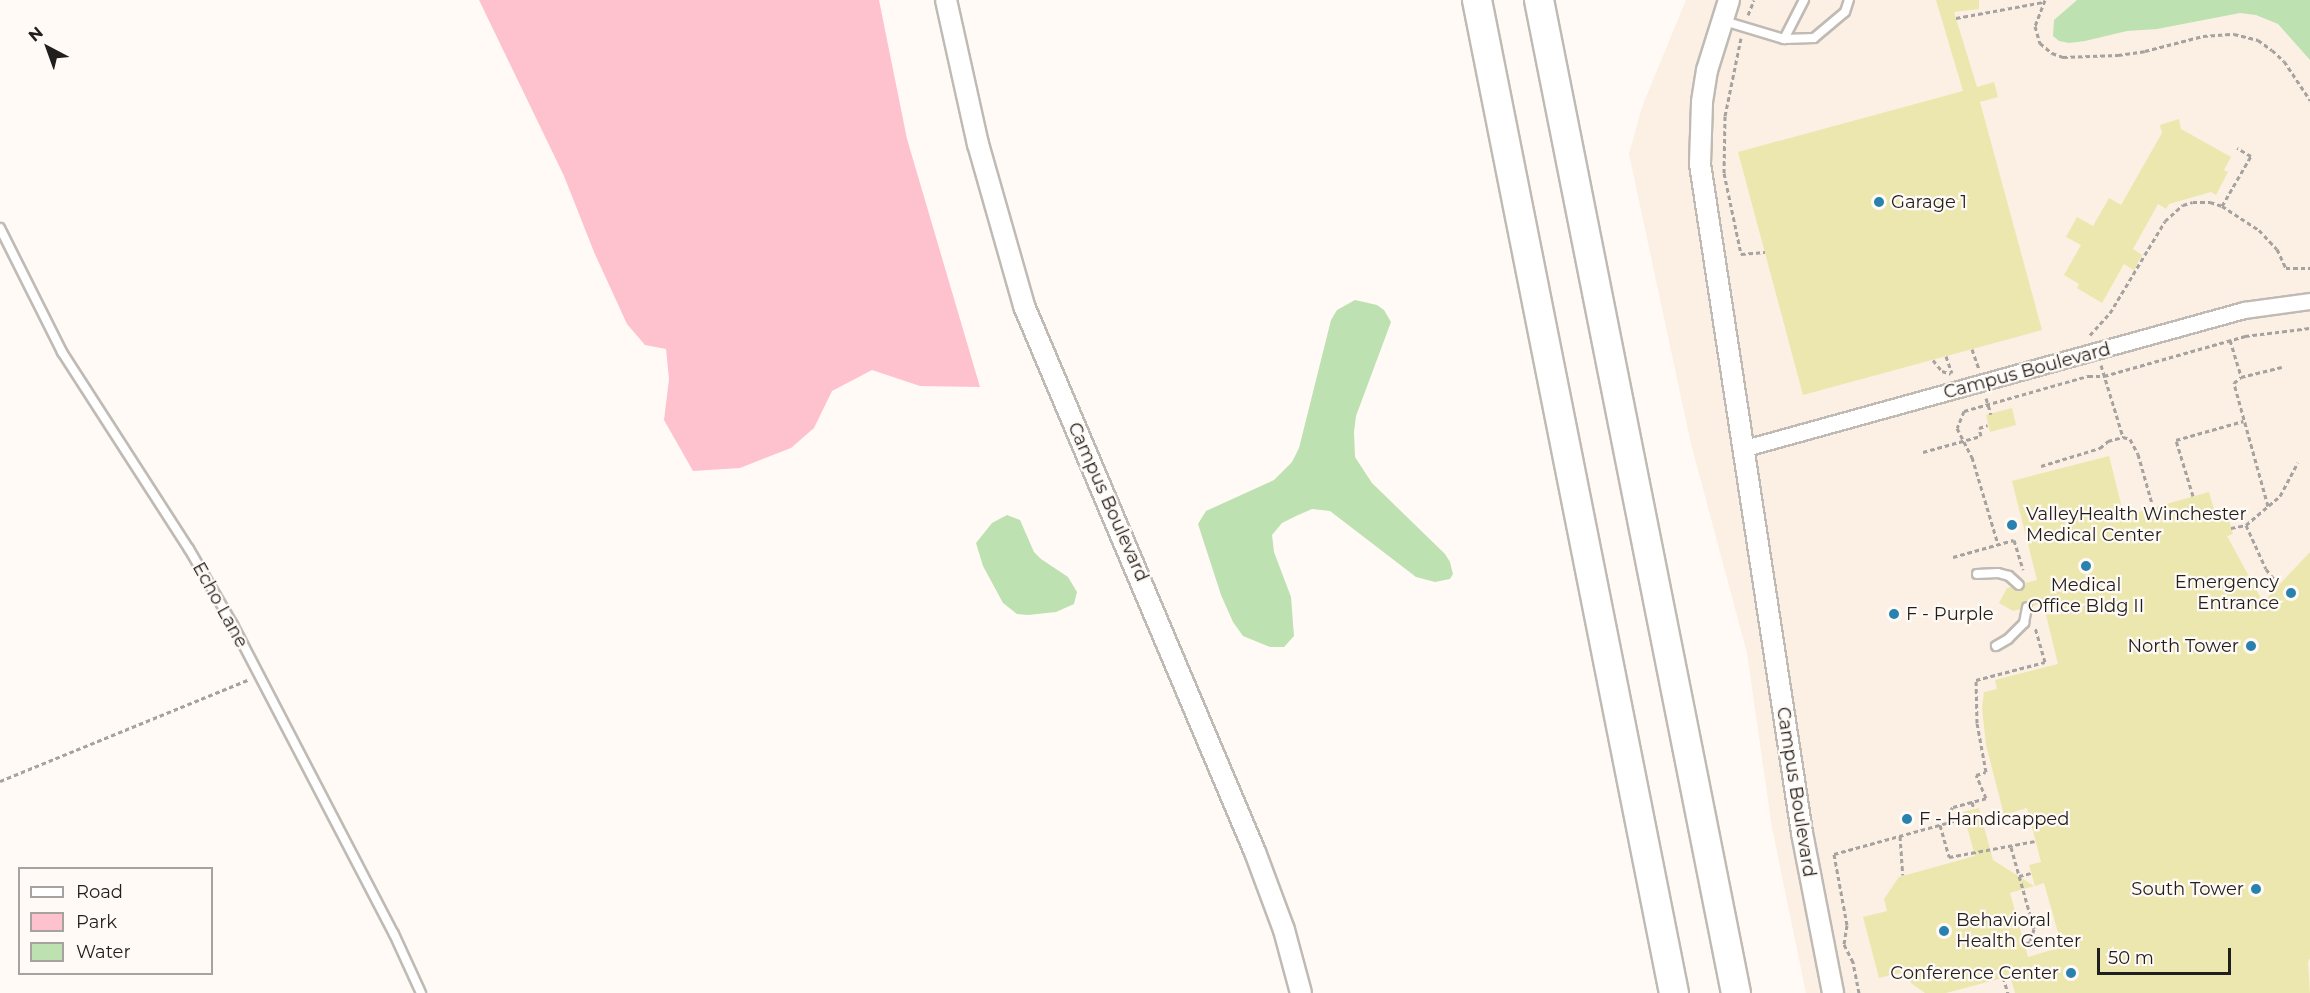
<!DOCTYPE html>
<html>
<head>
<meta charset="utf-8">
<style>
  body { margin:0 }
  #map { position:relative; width:2310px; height:993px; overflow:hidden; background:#fffaf5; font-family:Montserrat,sans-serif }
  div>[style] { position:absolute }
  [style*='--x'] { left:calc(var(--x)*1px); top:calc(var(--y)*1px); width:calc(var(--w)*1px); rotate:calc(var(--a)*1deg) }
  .built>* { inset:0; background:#fbf0e3 }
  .green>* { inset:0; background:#fec2cf }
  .water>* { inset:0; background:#bee1b1 }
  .building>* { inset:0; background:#ece7ae }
  .path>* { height:3px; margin-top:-1.5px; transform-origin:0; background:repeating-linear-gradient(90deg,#a6a29f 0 4.5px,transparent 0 7.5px) }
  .roads { filter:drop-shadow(2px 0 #c0bab4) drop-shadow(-2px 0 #c0bab4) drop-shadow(0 2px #c0bab4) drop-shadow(0 -2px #c0bab4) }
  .service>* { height:8px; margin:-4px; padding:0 4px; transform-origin:4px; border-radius:4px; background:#fff }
  .minor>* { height:15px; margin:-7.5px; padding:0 7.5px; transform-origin:7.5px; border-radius:7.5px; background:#fff }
  .tertiary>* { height:20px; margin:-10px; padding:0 10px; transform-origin:10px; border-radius:10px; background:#fff }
  .motorway>* { height:28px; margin:-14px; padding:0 14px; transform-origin:14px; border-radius:14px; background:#fff }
  .dots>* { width:16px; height:16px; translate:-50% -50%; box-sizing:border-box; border:3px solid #fffaf5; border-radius:50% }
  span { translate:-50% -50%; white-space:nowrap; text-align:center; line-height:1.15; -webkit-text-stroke:4.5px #fffaf5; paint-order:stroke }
  .poi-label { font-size:18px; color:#211f1d }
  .left { translate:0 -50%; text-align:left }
  .right { translate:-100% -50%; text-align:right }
  .street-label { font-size:18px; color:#211f1d }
  .legend { position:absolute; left:18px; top:867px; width:195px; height:108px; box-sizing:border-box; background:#fffaf5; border:2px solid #a6a29f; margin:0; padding:8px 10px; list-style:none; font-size:18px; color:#211f1d }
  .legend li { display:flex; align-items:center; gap:12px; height:30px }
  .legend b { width:30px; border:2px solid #a6a29f }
  .north { position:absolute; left:18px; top:18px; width:60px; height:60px; -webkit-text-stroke:4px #fffaf5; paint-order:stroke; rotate:319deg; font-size:16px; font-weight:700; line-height:24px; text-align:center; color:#211f1d }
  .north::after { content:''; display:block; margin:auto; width:21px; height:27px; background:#211f1d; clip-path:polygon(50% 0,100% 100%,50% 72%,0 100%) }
  .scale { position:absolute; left:2097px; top:948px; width:134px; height:27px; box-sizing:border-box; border:3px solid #211f1d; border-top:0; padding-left:8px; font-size:18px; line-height:21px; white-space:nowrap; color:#211f1d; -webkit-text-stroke:4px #fffaf5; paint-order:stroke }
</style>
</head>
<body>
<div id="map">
  <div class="built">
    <div style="clip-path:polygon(1686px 0,2310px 0,2310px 993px,1806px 993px,1772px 828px,1747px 653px,1691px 444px,1629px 154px,1642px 107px)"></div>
  </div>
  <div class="green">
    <div style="clip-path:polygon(479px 0,879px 0,907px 139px,980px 387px,920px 386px,872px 370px,832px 391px,814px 428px,791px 448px,740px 468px,693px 471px,664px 420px,669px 379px,666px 349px,645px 345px,627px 324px,594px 252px,564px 176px)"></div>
  </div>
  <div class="water">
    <div style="clip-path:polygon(2077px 0,2310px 0,2310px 60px,2278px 24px,2256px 15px,2240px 13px,2157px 29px,2127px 31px,2085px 41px,2069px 43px,2059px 41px,2053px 36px,2054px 20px)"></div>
    <div style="clip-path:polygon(1355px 300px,1377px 305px,1384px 310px,1391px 322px,1356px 416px,1354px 432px,1355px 457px,1372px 483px,1445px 554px,1450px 562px,1453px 574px,1450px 579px,1435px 582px,1416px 577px,1330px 511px,1312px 509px,1296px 516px,1282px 523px,1272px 535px,1274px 552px,1291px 597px,1294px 636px,1284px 647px,1270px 647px,1243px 636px,1233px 622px,1221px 595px,1198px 524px,1206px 511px,1274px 480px,1292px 462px,1299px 448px,1331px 320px,1337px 310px)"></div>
    <div style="clip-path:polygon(1007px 515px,1020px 520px,1034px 552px,1041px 559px,1068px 577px,1077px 592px,1074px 604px,1056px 612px,1028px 615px,1017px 614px,1003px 603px,983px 566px,976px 543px,992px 523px)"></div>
  </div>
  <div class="building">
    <div style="clip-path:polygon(1936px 0,1979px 0,1979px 9px,1954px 12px,1977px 87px,1994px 82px,1998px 97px,1980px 102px,2042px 330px,1803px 395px,1738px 152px,1963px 91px)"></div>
    <div style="clip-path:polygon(2179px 119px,2181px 129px,2231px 157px,2224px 170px,2228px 172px,2216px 195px,2211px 192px,2169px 204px,2166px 209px,2158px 204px,2133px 249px,2142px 255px,2134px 270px,2124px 264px,2102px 303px,2077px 288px,2079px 284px,2064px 275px,2081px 245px,2066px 237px,2077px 217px,2093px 226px,2109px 198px,2121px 205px,2162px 133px,2160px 125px)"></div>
    <div style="clip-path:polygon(2012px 408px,2016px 425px,1990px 432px,1986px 415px)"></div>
    <div style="clip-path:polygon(2109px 456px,2124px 516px,2209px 492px,2216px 517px,2227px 513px,2233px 534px,2227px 536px,2263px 602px,2310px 552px,2310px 958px,2308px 962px,2310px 993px,2015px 993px,2010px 976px,1946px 993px,1925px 993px,1911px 983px,1908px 971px,1879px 978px,1863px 917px,1887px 911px,1884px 899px,1899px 877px,1975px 856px,1963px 812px,1979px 808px,1993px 860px,2034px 886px,2010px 893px,2028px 957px,2062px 947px,2044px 883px,2035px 886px,2029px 865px,2041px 862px,2027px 808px,2004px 815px,1986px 745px,1982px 708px,1984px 692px,1997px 689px,1995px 680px,2058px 664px,2043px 603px,2033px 606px,2026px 601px,2021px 609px,2013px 611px,1999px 603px,2007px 588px,2012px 587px,2020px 591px,2025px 583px,2037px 580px,2012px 481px)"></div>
  </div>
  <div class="path">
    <div style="--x:2045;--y:0;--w:28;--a:111"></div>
    <div style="--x:2035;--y:26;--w:18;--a:74"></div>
    <div style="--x:2040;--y:43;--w:16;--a:40"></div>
    <div style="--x:2052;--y:53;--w:12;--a:20"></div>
    <div style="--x:2063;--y:57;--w:55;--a:-2.1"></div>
    <div style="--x:2118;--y:55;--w:27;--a:-8"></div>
    <div style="--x:2145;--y:51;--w:60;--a:-14.5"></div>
    <div style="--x:2203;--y:36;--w:31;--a:-4"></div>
    <div style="--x:2234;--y:34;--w:25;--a:14"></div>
    <div style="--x:2258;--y:40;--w:17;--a:36"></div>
    <div style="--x:2272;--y:50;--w:16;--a:43"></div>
    <div style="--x:2284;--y:61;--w:47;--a:56.3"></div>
    <div style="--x:1748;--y:15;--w:16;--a:-68"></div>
    <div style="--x:1956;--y:18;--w:88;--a:-10.4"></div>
    <div style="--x:1741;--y:38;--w:80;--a:101.6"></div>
    <div style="--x:1725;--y:116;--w:57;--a:91"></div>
    <div style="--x:1724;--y:173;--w:83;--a:78.1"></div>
    <div style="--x:1741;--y:254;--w:24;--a:-5"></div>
    <div style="--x:2222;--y:206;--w:58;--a:-59.9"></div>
    <div style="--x:2251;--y:156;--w:16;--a:-150"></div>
    <div style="--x:2090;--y:335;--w:30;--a:-48"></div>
    <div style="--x:2110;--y:313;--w:107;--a:-59.1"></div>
    <div style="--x:2165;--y:221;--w:24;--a:-42"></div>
    <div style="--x:2183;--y:205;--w:10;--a:-17"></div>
    <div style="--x:2193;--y:202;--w:17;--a:0"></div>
    <div style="--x:2210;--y:202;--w:13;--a:18"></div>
    <div style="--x:2222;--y:206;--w:44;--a:33"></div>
    <div style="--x:2259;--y:230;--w:26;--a:47"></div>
    <div style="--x:2277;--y:249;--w:21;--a:65"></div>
    <div style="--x:2286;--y:268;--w:24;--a:0"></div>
    <div style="--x:2230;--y:340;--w:39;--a:73"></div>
    <div style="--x:1972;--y:349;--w:21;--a:71"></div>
    <div style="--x:1946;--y:356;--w:18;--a:71"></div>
    <div style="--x:1933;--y:360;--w:14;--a:51"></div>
    <div style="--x:1942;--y:371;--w:9;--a:18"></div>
    <div style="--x:2101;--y:365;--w:75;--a:73"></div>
    <div style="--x:1986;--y:398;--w:17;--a:73"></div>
    <div style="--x:1964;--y:411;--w:129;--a:-15.8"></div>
    <div style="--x:2088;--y:376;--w:16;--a:0"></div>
    <div style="--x:2104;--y:376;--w:147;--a:-15.8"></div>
    <div style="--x:2245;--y:336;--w:65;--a:-7"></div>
    <div style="--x:1964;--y:411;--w:18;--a:112"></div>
    <div style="--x:1957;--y:428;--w:33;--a:63"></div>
    <div style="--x:1972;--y:457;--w:91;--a:73.4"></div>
    <div style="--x:1923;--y:452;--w:60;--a:-15.4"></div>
    <div style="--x:1981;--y:436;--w:8;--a:-104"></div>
    <div style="--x:1979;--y:428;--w:9;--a:-18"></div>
    <div style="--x:2041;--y:466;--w:62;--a:-17"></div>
    <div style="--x:2100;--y:448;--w:11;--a:-41"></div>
    <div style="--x:2108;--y:441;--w:16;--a:-15"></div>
    <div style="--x:2123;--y:437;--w:7;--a:16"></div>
    <div style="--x:2130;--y:439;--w:17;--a:62"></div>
    <div style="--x:2138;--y:454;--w:55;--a:74.2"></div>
    <div style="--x:2193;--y:496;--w:59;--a:-106.9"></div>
    <div style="--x:2176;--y:440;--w:70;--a:-15.8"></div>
    <div style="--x:2268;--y:506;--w:128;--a:-105.5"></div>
    <div style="--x:2234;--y:383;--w:9;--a:-41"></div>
    <div style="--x:2241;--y:377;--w:42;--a:-13.7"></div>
    <div style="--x:2246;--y:525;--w:48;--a:65.6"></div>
    <div style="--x:2266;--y:569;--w:21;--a:51"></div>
    <div style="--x:2231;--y:528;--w:15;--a:-11"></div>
    <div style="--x:2246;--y:525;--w:45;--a:-40.5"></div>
    <div style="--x:2280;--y:496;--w:38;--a:-62"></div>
    <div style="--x:1953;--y:557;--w:63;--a:-15.6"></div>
    <div style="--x:2014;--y:540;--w:31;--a:73"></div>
    <div style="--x:0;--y:781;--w:268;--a:-22.2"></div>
    <div style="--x:1972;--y:802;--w:7;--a:74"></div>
    <div style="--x:1953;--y:821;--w:10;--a:-107"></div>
    <div style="--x:1950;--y:811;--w:5;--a:-53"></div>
    <div style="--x:1953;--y:807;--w:34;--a:-15"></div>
    <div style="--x:1986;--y:798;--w:25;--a:-113"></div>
    <div style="--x:1976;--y:775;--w:10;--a:-17"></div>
    <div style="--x:1986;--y:772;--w:50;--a:-100.4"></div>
    <div style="--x:1977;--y:723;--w:43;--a:-91.3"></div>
    <div style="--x:1976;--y:680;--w:71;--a:-14.6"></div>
    <div style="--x:2045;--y:662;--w:36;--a:-106"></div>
    <div style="--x:1940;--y:825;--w:33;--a:74"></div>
    <div style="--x:1949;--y:857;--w:87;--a:-10.5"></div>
    <div style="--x:1900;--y:836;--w:39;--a:86"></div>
    <div style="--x:2011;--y:847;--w:85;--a:74.3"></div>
    <div style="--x:2034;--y:929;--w:14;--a:107"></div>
    <div style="--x:2030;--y:942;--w:6;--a:162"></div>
    <div style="--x:2019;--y:876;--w:12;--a:-14"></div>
    <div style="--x:2003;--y:977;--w:17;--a:73"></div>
    <div style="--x:1859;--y:993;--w:32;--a:-101"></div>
    <div style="--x:1853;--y:962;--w:20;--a:-117"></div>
    <div style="--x:1844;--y:944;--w:19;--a:-81"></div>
    <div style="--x:1847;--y:925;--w:72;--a:-100.4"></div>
    <div style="--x:1834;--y:854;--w:136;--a:-15.4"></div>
  </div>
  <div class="roads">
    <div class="service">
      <div style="--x:1724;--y:21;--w:63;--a:16.7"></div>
      <div style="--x:1784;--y:39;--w:44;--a:-62.9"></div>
      <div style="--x:1784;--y:39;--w:30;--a:-2"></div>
      <div style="--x:1814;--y:38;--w:40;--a:-40"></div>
      <div style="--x:1845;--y:12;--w:13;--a:-72"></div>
      <div style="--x:0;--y:228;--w:139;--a:63.4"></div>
      <div style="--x:62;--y:352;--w:234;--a:57.2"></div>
      <div style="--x:189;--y:549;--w:88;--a:59.9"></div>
      <div style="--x:233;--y:625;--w:348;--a:62.5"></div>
      <div style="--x:394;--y:934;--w:65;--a:65.4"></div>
      <div style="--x:1977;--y:574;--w:21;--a:-3"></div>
      <div style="--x:1998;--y:573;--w:11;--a:15"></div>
      <div style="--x:2009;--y:576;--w:13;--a:42"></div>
      <div style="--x:1996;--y:646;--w:14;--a:-30"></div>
      <div style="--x:2008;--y:639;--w:23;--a:-45"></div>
      <div style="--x:2024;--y:623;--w:16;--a:-79"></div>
    </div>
    <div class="minor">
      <div style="--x:1745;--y:448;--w:518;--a:-15.46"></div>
      <div style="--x:2244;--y:310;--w:67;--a:-7.8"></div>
    </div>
    <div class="tertiary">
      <div style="--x:946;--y:0;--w:148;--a:77.5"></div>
      <div style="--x:978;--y:144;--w:168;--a:74.1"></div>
      <div style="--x:1024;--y:306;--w:593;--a:67.07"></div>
      <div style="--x:1255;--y:852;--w:83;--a:69.6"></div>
      <div style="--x:1284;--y:930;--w:65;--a:74.9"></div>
      <div style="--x:1729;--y:0;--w:73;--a:107.4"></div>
      <div style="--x:1707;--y:70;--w:33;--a:99"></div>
      <div style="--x:1702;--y:103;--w:61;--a:91.9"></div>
      <div style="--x:1700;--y:164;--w:677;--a:81.33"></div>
      <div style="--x:1802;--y:833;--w:163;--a:79"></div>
    </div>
    <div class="motorway">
      <div style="--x:1477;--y:0;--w:1012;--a:78.78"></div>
      <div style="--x:1539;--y:0;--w:1012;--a:78.78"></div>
    </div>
  </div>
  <div class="dots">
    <div style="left:1879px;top:202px;background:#2981b0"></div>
    <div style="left:2012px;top:525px;background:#2981b0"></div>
    <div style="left:2086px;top:566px;background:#2981b0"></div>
    <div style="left:2291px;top:593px;background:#2981b0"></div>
    <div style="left:1894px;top:614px;background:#2981b0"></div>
    <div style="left:2251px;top:646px;background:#2981b0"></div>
    <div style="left:1907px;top:819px;background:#2981b0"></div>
    <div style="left:2256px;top:889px;background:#2981b0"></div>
    <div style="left:1944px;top:931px;background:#2981b0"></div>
    <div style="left:2071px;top:973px;background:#2981b0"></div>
  </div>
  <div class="poi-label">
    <span class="left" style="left:1891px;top:202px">Garage 1</span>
    <span class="left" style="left:2026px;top:525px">ValleyHealth Winchester<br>Medical Center</span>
    <span class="right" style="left:2279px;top:593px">Emergency<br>Entrance</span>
    <span style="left:2086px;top:596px">Medical<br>Office Bldg II</span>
    <span class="left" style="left:1906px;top:614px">F - Purple</span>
    <span class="right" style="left:2239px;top:646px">North Tower</span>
    <span class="left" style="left:1919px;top:819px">F - Handicapped</span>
    <span class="right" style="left:2244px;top:889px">South Tower</span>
    <span class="left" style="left:1956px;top:931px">Behavioral<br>Health Center</span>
    <span class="right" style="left:2059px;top:973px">Conference Center</span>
  </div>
  <div class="street-label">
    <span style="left:2027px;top:371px;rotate:-15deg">Campus Boulevard</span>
    <span style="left:1108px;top:502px;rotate:66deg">Campus Boulevard</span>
    <span style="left:220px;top:605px;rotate:61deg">Echo Lane</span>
    <span style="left:1796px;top:792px;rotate:81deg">Campus Boulevard</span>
  </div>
  <ul class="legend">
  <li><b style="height:8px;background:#fff"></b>Road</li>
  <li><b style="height:16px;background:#fec2cf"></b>Park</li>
  <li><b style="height:16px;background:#bee1b1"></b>Water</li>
  </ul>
  <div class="north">N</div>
  <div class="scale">50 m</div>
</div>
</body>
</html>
